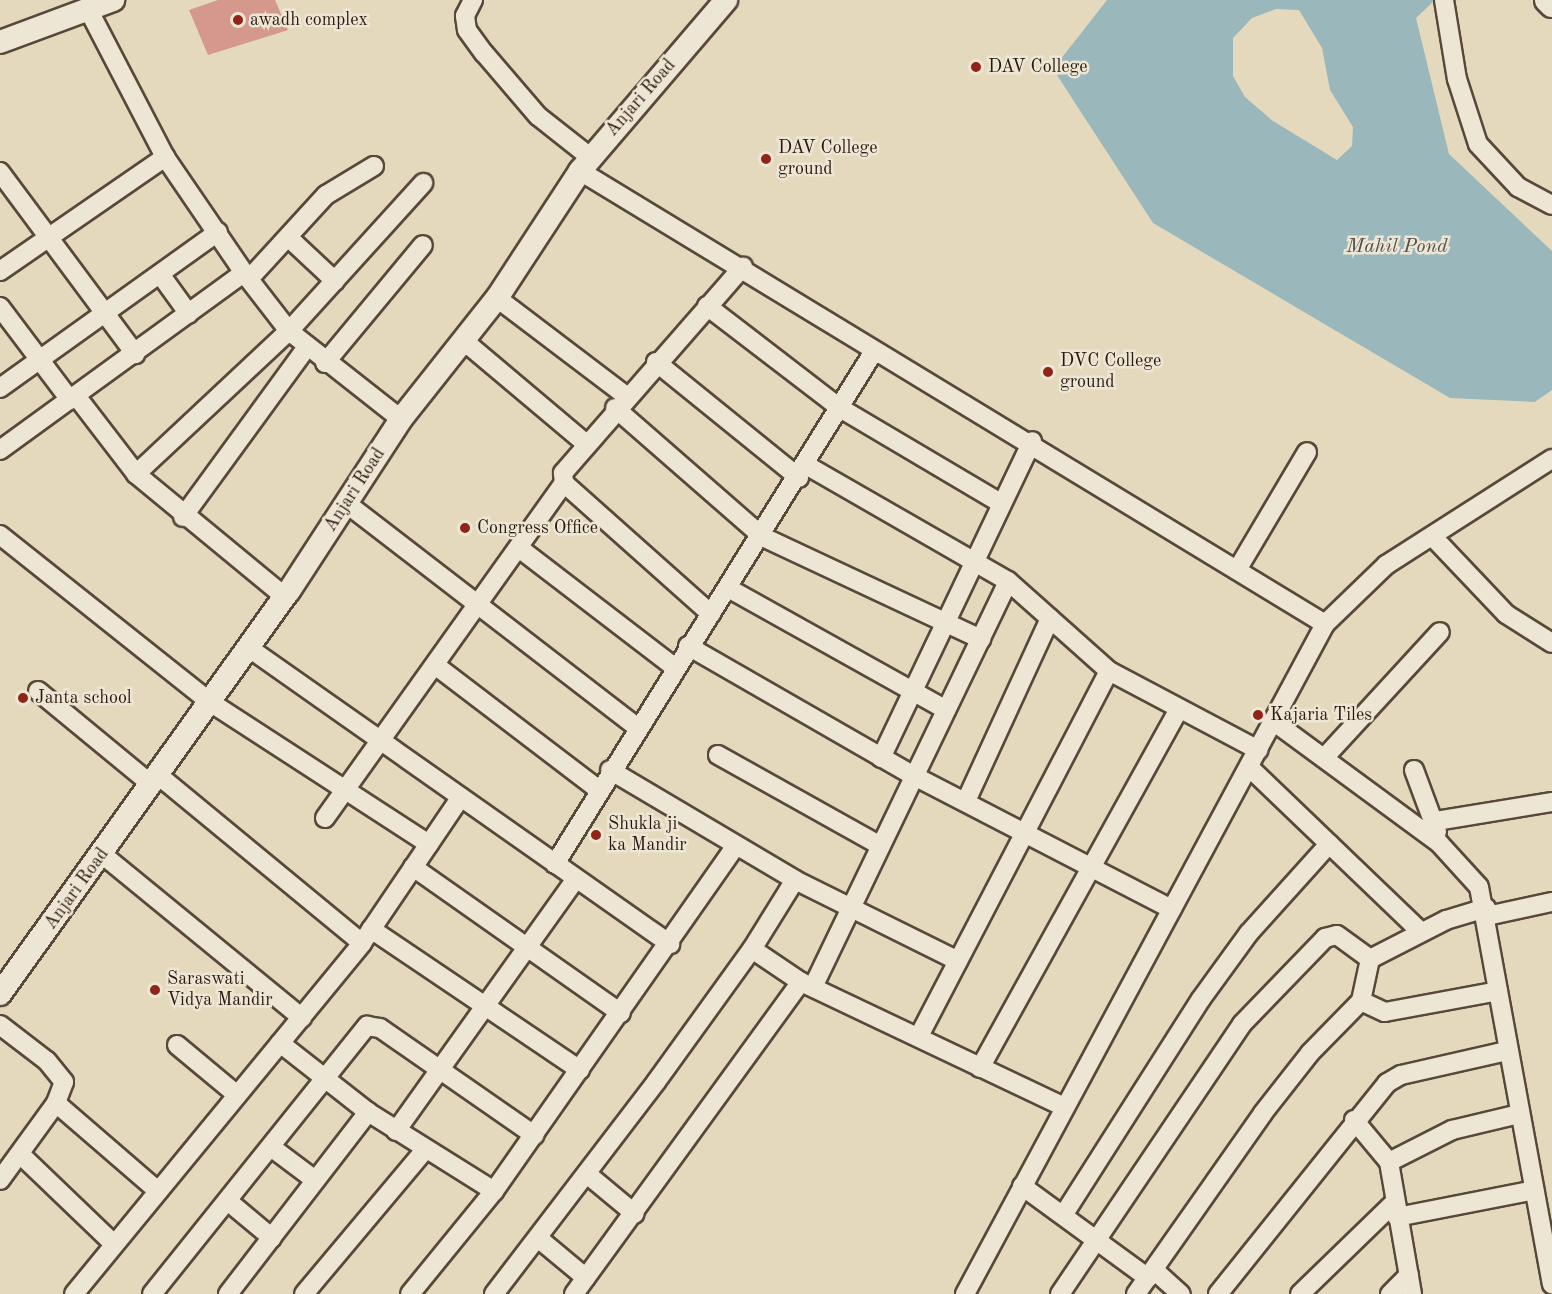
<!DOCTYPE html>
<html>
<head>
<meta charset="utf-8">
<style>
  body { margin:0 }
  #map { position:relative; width:1552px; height:1294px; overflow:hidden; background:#e5d9bd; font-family:"Old Standard TT",serif }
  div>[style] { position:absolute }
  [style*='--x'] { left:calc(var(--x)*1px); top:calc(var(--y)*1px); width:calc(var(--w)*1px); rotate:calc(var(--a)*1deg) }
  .water>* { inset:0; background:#9ab8bb }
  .building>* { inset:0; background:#d5988c }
  .roads { filter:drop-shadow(2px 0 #58483a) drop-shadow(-2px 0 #58483a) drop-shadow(0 2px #58483a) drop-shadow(0 -2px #58483a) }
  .minor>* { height:18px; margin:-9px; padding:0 9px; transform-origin:9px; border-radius:9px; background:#eee6d4 }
  .tertiary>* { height:22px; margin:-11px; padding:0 11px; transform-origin:11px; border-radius:11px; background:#eee6d4 }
  .secondary>* { height:24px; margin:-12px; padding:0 12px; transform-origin:12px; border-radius:12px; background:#eee6d4 }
  .dots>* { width:16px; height:16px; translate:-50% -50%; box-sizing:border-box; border:3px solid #eee6d4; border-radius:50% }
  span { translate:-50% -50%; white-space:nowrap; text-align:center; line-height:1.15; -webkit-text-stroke:5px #eee6d4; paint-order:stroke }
  .poi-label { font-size:18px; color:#29180f }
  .left { translate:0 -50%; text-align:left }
  .street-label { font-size:18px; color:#29180f }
  .water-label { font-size:20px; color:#51504b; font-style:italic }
</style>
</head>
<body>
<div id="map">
  <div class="water">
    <div style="clip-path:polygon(evenodd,1107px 0,1435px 0,1416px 18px,1449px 154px,1552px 251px,1552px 390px,1535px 402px,1450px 398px,1153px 223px,1053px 69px,1107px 0,1276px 9px,1299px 10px,1322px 48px,1330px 90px,1353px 127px,1352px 146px,1337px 160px,1273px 121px,1245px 97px,1233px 76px,1233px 38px,1252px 18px,1276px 9px)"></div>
  </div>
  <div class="building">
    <div style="clip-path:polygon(218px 0,275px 0,288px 30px,208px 55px,189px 10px)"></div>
  </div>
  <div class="roads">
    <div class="minor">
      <div style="--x:473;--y:0;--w:18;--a:117"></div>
      <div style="--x:465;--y:16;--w:14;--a:82"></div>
      <div style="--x:467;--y:30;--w:29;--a:54"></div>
      <div style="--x:484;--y:53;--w:83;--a:49.4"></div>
      <div style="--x:538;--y:116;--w:66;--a:38.3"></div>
      <div style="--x:1444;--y:0;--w:80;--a:80.7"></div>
      <div style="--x:1457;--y:79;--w:68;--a:72.1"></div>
      <div style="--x:1478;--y:144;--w:59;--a:47.1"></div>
      <div style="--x:1518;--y:187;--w:38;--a:28"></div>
      <div style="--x:88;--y:9;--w:167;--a:62.5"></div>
      <div style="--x:165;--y:157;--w:140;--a:55.7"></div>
      <div style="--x:244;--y:273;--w:73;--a:52.2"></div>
      <div style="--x:289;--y:331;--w:142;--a:38.2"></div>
      <div style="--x:580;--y:171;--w:872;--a:31.3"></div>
      <div style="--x:0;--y:172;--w:227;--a:53.4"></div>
      <div style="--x:289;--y:238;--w:63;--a:43.1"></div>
      <div style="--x:0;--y:271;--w:201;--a:-34.6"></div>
      <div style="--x:160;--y:274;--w:49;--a:54.1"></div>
      <div style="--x:249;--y:279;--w:114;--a:-47.5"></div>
      <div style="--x:326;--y:195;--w:56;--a:-31.1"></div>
      <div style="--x:497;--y:298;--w:162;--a:37.2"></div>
      <div style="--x:707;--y:306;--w:168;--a:37.5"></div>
      <div style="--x:840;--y:408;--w:185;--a:30.6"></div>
      <div style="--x:0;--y:307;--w:116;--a:53"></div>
      <div style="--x:70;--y:400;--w:8;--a:-23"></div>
      <div style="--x:77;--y:397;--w:97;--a:52.5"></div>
      <div style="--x:136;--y:474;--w:193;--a:39.5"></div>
      <div style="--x:464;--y:341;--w:157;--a:40.1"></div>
      <div style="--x:656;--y:362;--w:184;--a:39"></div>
      <div style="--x:325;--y:363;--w:153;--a:-50.3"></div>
      <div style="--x:0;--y:388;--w:268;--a:-35.6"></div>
      <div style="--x:615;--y:408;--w:196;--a:41.1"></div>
      <div style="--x:763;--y:537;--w:241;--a:25.1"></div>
      <div style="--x:0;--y:450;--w:301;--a:-36"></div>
      <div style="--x:806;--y:465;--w:233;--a:29.9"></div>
      <div style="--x:1008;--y:581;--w:135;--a:41.7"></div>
      <div style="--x:1109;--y:671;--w:169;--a:27.9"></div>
      <div style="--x:136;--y:474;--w:209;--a:-43.1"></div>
      <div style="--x:289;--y:331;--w:200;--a:-47.8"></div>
      <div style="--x:346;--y:503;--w:366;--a:37.6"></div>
      <div style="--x:183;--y:517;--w:210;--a:-53.9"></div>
      <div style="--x:0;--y:535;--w:268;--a:38.5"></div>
      <div style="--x:210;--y:702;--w:261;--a:33"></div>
      <div style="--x:1433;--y:537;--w:106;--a:46.5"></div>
      <div style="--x:1506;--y:614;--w:54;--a:32.2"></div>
      <div style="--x:519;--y:548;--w:195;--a:37.5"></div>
      <div style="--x:1237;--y:570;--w:137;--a:-59.3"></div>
      <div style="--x:728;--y:588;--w:250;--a:29.2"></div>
      <div style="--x:711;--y:614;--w:197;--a:-138.3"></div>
      <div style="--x:564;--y:483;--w:10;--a:-96"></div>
      <div style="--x:563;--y:473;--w:274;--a:-48.9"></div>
      <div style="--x:688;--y:646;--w:261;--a:29.9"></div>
      <div style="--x:914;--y:776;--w:290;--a:27.3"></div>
      <div style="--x:249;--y:648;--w:515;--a:35.11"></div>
      <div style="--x:435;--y:665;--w:205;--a:37.3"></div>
      <div style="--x:38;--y:691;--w:148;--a:39.5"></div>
      <div style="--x:1273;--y:721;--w:206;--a:36.3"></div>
      <div style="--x:1439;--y:843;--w:59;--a:47.7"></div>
      <div style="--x:1479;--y:887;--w:404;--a:79.6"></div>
      <div style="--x:718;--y:755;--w:184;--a:29.2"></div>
      <div style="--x:881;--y:758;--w:351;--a:-64.5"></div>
      <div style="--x:1324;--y:758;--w:171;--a:-47.4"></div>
      <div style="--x:1249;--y:767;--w:238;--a:43.8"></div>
      <div style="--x:610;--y:770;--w:215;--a:30.7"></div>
      <div style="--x:795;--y:880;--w:182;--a:26.4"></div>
      <div style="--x:1414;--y:770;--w:66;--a:69.6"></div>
      <div style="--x:158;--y:775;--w:264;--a:39.5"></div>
      <div style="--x:966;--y:801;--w:201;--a:-65.3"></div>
      <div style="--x:325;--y:818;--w:412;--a:-54.5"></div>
      <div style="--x:1436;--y:821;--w:118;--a:-9.3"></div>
      <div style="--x:103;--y:855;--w:257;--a:39.3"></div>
      <div style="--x:555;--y:864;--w:602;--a:-58.11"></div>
      <div style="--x:413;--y:867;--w:254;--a:35.1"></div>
      <div style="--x:1487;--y:916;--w:66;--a:-12.2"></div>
      <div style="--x:371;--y:929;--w:252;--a:34"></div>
      <div style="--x:752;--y:949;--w:59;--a:34"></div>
      <div style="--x:801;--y:982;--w:291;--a:25.4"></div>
      <div style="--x:813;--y:987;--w:450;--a:-64.3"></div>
      <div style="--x:1361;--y:1001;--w:26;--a:25"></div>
      <div style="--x:1385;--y:1012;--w:115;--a:-10.5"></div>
      <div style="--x:0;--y:1025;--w:59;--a:37.5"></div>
      <div style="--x:47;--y:1061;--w:27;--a:51"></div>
      <div style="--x:64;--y:1082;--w:22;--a:111"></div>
      <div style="--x:56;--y:1103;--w:95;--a:126"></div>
      <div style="--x:919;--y:1036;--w:411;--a:-62.5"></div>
      <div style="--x:280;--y:1043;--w:112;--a:38.1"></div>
      <div style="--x:368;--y:1112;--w:149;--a:32.1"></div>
      <div style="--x:177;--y:1045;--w:78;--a:39.8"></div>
      <div style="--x:980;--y:1068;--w:408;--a:-61"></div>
      <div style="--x:56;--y:1103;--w:135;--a:40.8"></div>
      <div style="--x:1354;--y:1120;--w:55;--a:50.2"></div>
      <div style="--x:1389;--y:1162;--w:134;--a:80.1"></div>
      <div style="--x:396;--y:1131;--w:310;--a:-54.5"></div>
      <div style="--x:271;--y:1147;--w:55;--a:36.9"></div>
      <div style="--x:20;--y:1154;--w:130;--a:43.8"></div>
      <div style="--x:1389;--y:1162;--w:71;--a:-26.9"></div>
      <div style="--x:1452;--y:1130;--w:69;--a:-13.4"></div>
      <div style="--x:587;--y:1174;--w:62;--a:39.8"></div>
      <div style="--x:1022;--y:1186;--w:156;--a:36.1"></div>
      <div style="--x:229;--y:1202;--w:56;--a:39.9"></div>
      <div style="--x:1064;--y:1214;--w:255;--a:-57.5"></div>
      <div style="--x:1201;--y:999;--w:82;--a:-54"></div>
      <div style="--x:1249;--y:933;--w:120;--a:-48"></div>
      <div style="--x:1397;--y:1217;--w:140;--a:-11.1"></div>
      <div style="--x:538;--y:1238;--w:62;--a:39.8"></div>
      <div style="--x:1154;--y:1270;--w:36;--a:42"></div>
      <div style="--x:74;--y:1294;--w:454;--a:-50.6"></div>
      <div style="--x:362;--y:943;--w:176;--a:-55.9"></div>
      <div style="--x:152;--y:1294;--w:344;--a:-51.3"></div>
      <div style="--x:367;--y:1026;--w:13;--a:9"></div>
      <div style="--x:380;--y:1028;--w:188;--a:34.8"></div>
      <div style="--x:228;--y:1294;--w:230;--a:-52.4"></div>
      <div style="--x:304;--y:1294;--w:188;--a:-50"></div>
      <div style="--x:410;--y:1294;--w:133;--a:-50.8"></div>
      <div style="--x:494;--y:1191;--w:422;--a:-55"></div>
      <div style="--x:494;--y:1294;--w:267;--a:-52.6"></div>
      <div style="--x:656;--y:1082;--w:164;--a:-54.2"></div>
      <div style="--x:752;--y:949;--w:81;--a:-58.1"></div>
      <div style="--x:574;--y:1294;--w:386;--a:-54"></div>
      <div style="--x:965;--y:1294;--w:761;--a:-61.75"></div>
      <div style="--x:1325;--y:624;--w:85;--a:-44"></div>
      <div style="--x:1386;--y:565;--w:197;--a:-32.6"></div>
      <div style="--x:1060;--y:1294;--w:326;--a:-56"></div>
      <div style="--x:1242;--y:1024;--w:120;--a:-46"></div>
      <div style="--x:1325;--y:938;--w:12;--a:-14"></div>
      <div style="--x:1337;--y:935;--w:41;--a:36"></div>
      <div style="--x:1370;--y:959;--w:85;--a:-27.2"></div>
      <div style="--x:1446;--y:920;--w:42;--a:-16.7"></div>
      <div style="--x:1136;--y:1294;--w:221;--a:-54.9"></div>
      <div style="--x:1263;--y:1113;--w:76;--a:-51.9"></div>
      <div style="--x:1310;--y:1053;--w:73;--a:-45.6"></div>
      <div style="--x:1361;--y:1001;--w:43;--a:-77.9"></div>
      <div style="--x:1218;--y:1294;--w:270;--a:-51.3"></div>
      <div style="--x:1387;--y:1083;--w:16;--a:-30"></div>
      <div style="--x:1401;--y:1075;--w:109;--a:-12.8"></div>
      <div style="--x:1300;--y:1294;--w:131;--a:-44.1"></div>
      <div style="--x:1390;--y:1294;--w:27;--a:-45"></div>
    </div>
    <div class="tertiary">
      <div style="--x:0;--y:42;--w:121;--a:-20.4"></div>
      <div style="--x:0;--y:994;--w:496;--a:-54.4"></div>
      <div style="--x:289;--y:591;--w:205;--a:-56.9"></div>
      <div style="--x:401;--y:419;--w:154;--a:-51.6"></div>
      <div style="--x:497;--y:298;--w:152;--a:-56.8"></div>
      <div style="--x:580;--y:171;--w:225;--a:-49.5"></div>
    </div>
    <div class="secondary">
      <div style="--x:1547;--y:0;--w:7;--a:45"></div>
    </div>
  </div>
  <div class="dots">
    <div style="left:238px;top:20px;background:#8f2418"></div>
    <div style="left:976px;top:67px;background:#8f2418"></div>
    <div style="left:766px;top:159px;background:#8f2418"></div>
    <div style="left:1048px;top:372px;background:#8f2418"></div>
    <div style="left:465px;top:528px;background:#8f2418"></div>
    <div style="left:23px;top:698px;background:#8f2418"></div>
    <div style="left:1258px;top:715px;background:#8f2418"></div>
    <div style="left:596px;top:835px;background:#8f2418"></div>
    <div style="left:155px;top:990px;background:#8f2418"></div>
  </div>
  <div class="poi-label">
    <span class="left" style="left:250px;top:20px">awadh complex</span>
    <span class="left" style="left:988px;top:67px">DAV College</span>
    <span class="left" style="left:778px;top:159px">DAV College<br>ground</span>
    <span class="left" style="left:1060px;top:372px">DVC College<br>ground</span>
    <span class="left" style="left:477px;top:528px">Congress Office</span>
    <span class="left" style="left:35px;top:698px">Janta school</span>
    <span class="left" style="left:1270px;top:715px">Kajaria Tiles</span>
    <span class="left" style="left:608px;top:835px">Shukla ji<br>ka Mandir</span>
    <span class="left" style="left:167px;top:990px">Saraswati<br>Vidya Mandir</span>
  </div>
  <div class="street-label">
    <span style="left:641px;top:98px;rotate:-49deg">Anjari Road</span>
    <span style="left:355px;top:490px;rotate:-57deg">Anjari Road</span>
    <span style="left:77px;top:889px;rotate:-54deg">Anjari Road</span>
  </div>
  <div class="water-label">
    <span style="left:1397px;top:247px">Mahil Pond</span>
  </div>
</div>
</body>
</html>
